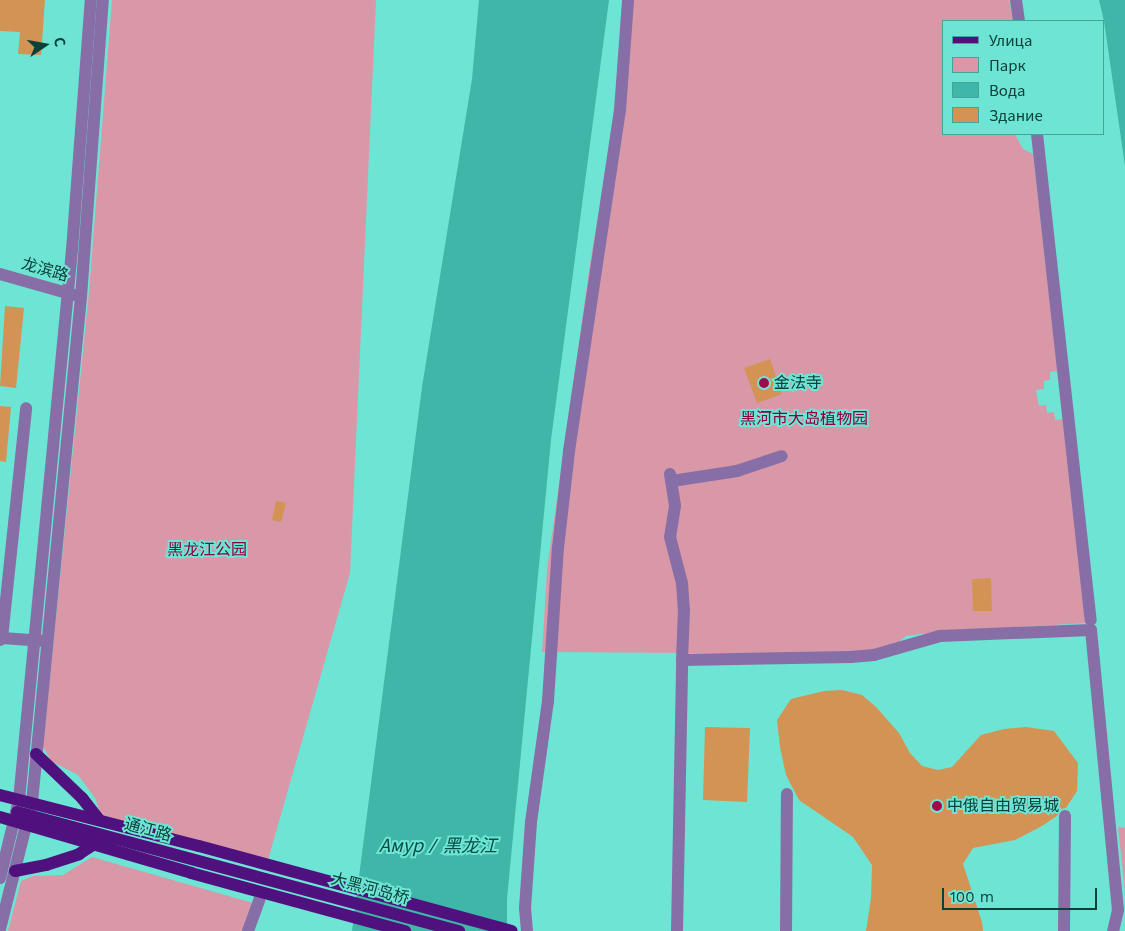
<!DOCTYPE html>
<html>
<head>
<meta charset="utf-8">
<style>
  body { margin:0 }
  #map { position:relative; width:1125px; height:931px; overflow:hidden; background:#6ee4d4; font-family:"Work Sans","Noto Sans SC",sans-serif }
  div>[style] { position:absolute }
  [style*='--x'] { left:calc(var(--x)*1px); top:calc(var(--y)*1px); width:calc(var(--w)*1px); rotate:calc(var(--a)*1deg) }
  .green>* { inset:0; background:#d998a7 }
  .water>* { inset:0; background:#3eb6a8 }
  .building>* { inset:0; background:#d29355 }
  .minor>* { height:12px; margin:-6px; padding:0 6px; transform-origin:6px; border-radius:6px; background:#876ea6 }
  .major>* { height:12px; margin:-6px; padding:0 6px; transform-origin:6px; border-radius:6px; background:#4f117e }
  .dots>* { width:14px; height:14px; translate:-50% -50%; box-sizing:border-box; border:2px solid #6ee4d4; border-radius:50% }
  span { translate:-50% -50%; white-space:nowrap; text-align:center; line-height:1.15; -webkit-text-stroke:4px #6ee4d4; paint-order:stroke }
  .street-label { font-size:16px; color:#0b413b }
  .poi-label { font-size:16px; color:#0b413b }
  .left { translate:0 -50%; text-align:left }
  .park-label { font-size:16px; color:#89003e }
  .water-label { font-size:18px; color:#044d46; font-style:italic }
  .legend { position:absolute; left:942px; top:20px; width:162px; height:115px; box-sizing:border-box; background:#6ee4d4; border:1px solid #46a397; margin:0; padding:6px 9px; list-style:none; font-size:15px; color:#0b413b }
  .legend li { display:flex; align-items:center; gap:10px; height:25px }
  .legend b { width:25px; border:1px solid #46a397 }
  .north { position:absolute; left:20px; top:20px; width:50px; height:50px; -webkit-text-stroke:4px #6ee4d4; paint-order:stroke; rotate:78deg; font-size:14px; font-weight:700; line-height:20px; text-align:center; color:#0b413b }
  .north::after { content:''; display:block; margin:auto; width:18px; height:22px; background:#0b413b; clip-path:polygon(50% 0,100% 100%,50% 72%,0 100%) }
  .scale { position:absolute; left:942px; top:888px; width:155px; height:22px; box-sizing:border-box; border:2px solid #0b413b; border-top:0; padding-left:6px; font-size:15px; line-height:18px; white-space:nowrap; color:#0b413b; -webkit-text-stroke:4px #6ee4d4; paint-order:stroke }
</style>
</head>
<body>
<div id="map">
  <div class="green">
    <div style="clip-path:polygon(112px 0,376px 0,350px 573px,268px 860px,101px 815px,95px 798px,78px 775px,51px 761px,43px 746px,89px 292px)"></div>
    <div style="clip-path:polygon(626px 0,1009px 0,1013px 21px,944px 21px,944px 134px,1015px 134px,1023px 149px,1033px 154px,1058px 371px,1050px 372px,1050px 380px,1044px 381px,1044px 389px,1036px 390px,1039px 406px,1046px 405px,1047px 413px,1054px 412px,1055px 420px,1064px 419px,1087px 621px,1085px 623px,920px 634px,906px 636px,894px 645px,852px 654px,542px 652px,547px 570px,590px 264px,618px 94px)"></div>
    <div style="clip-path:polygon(1118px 827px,1125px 828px,1125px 891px)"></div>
    <div style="clip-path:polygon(92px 857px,253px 903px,242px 931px,8px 931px,21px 881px,33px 876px,63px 875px)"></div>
  </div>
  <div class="water">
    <div style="clip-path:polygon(479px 0,609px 0,551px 440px,507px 899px,507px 931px,352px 931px,422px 387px,472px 79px)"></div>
    <div style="clip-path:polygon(1099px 0,1125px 0,1125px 166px,1104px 21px)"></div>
  </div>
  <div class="building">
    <div style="clip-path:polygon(0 0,45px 0,41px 55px,18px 54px,20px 32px,0 31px)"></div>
    <div style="clip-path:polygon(5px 306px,24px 308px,16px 388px,0 386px)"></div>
    <div style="clip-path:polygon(770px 359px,782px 394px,757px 403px,744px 368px)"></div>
    <div style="clip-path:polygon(0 406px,11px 407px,6px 462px,0 461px)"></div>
    <div style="clip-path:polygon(276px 501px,286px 503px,281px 522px,272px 520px)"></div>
    <div style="clip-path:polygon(991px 578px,992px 611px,973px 611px,972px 579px)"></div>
    <div style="clip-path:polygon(842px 690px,862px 695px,876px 707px,899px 733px,910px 753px,922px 766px,938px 770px,952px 767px,981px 735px,1004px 729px,1026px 727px,1054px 731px,1078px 763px,1077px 791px,1066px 808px,1061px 809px,1057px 816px,1042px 826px,1015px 840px,973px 848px,963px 864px,982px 922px,983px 931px,866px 931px,871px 898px,872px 865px,853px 837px,799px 800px,786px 775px,780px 747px,777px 720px,791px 699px,824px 691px)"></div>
    <div style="clip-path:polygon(705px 727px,750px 728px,747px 802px,703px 800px)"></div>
  </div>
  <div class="minor">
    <div style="--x:1016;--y:0;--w:21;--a:82"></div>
    <div style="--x:1037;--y:134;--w:489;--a:83.7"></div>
    <div style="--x:0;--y:274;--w:77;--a:15.8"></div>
    <div style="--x:670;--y:474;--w:32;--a:81"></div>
    <div style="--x:675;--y:506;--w:31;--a:99"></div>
    <div style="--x:670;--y:537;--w:48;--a:75.4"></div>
    <div style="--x:682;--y:583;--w:27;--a:86"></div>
    <div style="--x:684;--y:610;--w:50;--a:92.3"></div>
    <div style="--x:672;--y:481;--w:66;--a:-8.7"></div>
    <div style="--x:737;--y:471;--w:47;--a:-18.4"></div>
    <div style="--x:2;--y:638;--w:39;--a:4"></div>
    <div style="--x:0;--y:640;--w:3;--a:-45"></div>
    <div style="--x:2;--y:638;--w:231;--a:-84"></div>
    <div style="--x:0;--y:878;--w:80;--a:-76.3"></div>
    <div style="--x:19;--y:800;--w:553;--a:-84.5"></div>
    <div style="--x:72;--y:250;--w:251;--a:-85.7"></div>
    <div style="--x:0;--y:929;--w:131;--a:-75.9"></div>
    <div style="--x:32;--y:802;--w:507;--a:-84.46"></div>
    <div style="--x:81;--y:297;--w:298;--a:-85.8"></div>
    <div style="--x:248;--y:931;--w:33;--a:-70"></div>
    <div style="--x:527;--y:931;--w:23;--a:-95"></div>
    <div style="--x:525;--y:908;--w:86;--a:-86"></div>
    <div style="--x:531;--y:822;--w:122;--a:-82"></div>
    <div style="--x:548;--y:701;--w:153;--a:-86.3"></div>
    <div style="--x:558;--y:548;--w:98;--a:-83.5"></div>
    <div style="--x:569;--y:451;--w:345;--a:-81.5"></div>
    <div style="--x:620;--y:110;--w:110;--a:-85.8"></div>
    <div style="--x:677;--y:931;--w:271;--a:-88.9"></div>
    <div style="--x:682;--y:660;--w:169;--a:-1"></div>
    <div style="--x:851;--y:657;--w:23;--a:-5"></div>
    <div style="--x:874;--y:655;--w:69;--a:-16.1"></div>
    <div style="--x:940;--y:636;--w:151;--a:-2.3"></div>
    <div style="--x:1091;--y:630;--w:281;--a:84.5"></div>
    <div style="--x:1118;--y:910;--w:22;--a:103"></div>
    <div style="--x:786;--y:931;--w:137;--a:-89.6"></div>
    <div style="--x:1064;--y:931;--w:115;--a:-89.5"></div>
  </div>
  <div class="major">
    <div style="--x:36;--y:754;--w:64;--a:43.7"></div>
    <div style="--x:82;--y:798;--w:28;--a:52"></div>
    <div style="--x:0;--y:795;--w:205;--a:14.4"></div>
    <div style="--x:199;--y:846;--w:324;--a:15.2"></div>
    <div style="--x:17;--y:812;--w:458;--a:15.1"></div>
    <div style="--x:0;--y:817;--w:199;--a:16.3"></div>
    <div style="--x:191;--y:873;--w:222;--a:15.2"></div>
    <div style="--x:15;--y:871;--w:32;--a:-11"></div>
    <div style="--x:46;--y:865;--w:35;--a:-18"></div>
    <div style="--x:79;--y:854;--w:17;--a:-33"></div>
  </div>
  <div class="dots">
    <div style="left:764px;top:383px;background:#a0074c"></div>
    <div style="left:937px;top:806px;background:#a0074c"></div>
  </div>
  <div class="street-label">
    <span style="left:45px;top:270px;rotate:16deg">龙滨路</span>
    <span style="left:148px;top:830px;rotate:15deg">通江路</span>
    <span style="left:370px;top:889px;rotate:15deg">大黑河岛桥</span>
  </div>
  <div class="poi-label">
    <span class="left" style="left:774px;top:383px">金法寺</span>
    <span class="left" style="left:947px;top:806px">中俄自由贸易城</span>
  </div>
  <div class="park-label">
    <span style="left:804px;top:419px">黑河市大岛植物园</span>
    <span style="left:207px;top:550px">黑龙江公园</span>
  </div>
  <div class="water-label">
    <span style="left:438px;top:846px">Амур / 黑龙江</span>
  </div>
  <ul class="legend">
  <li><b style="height:6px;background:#4f117e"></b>Улица</li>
  <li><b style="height:14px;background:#d998a7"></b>Парк</li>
  <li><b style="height:14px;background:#3eb6a8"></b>Вода</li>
  <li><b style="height:14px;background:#d29355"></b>Здание</li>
  </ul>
  <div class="north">С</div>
  <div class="scale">100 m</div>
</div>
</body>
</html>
